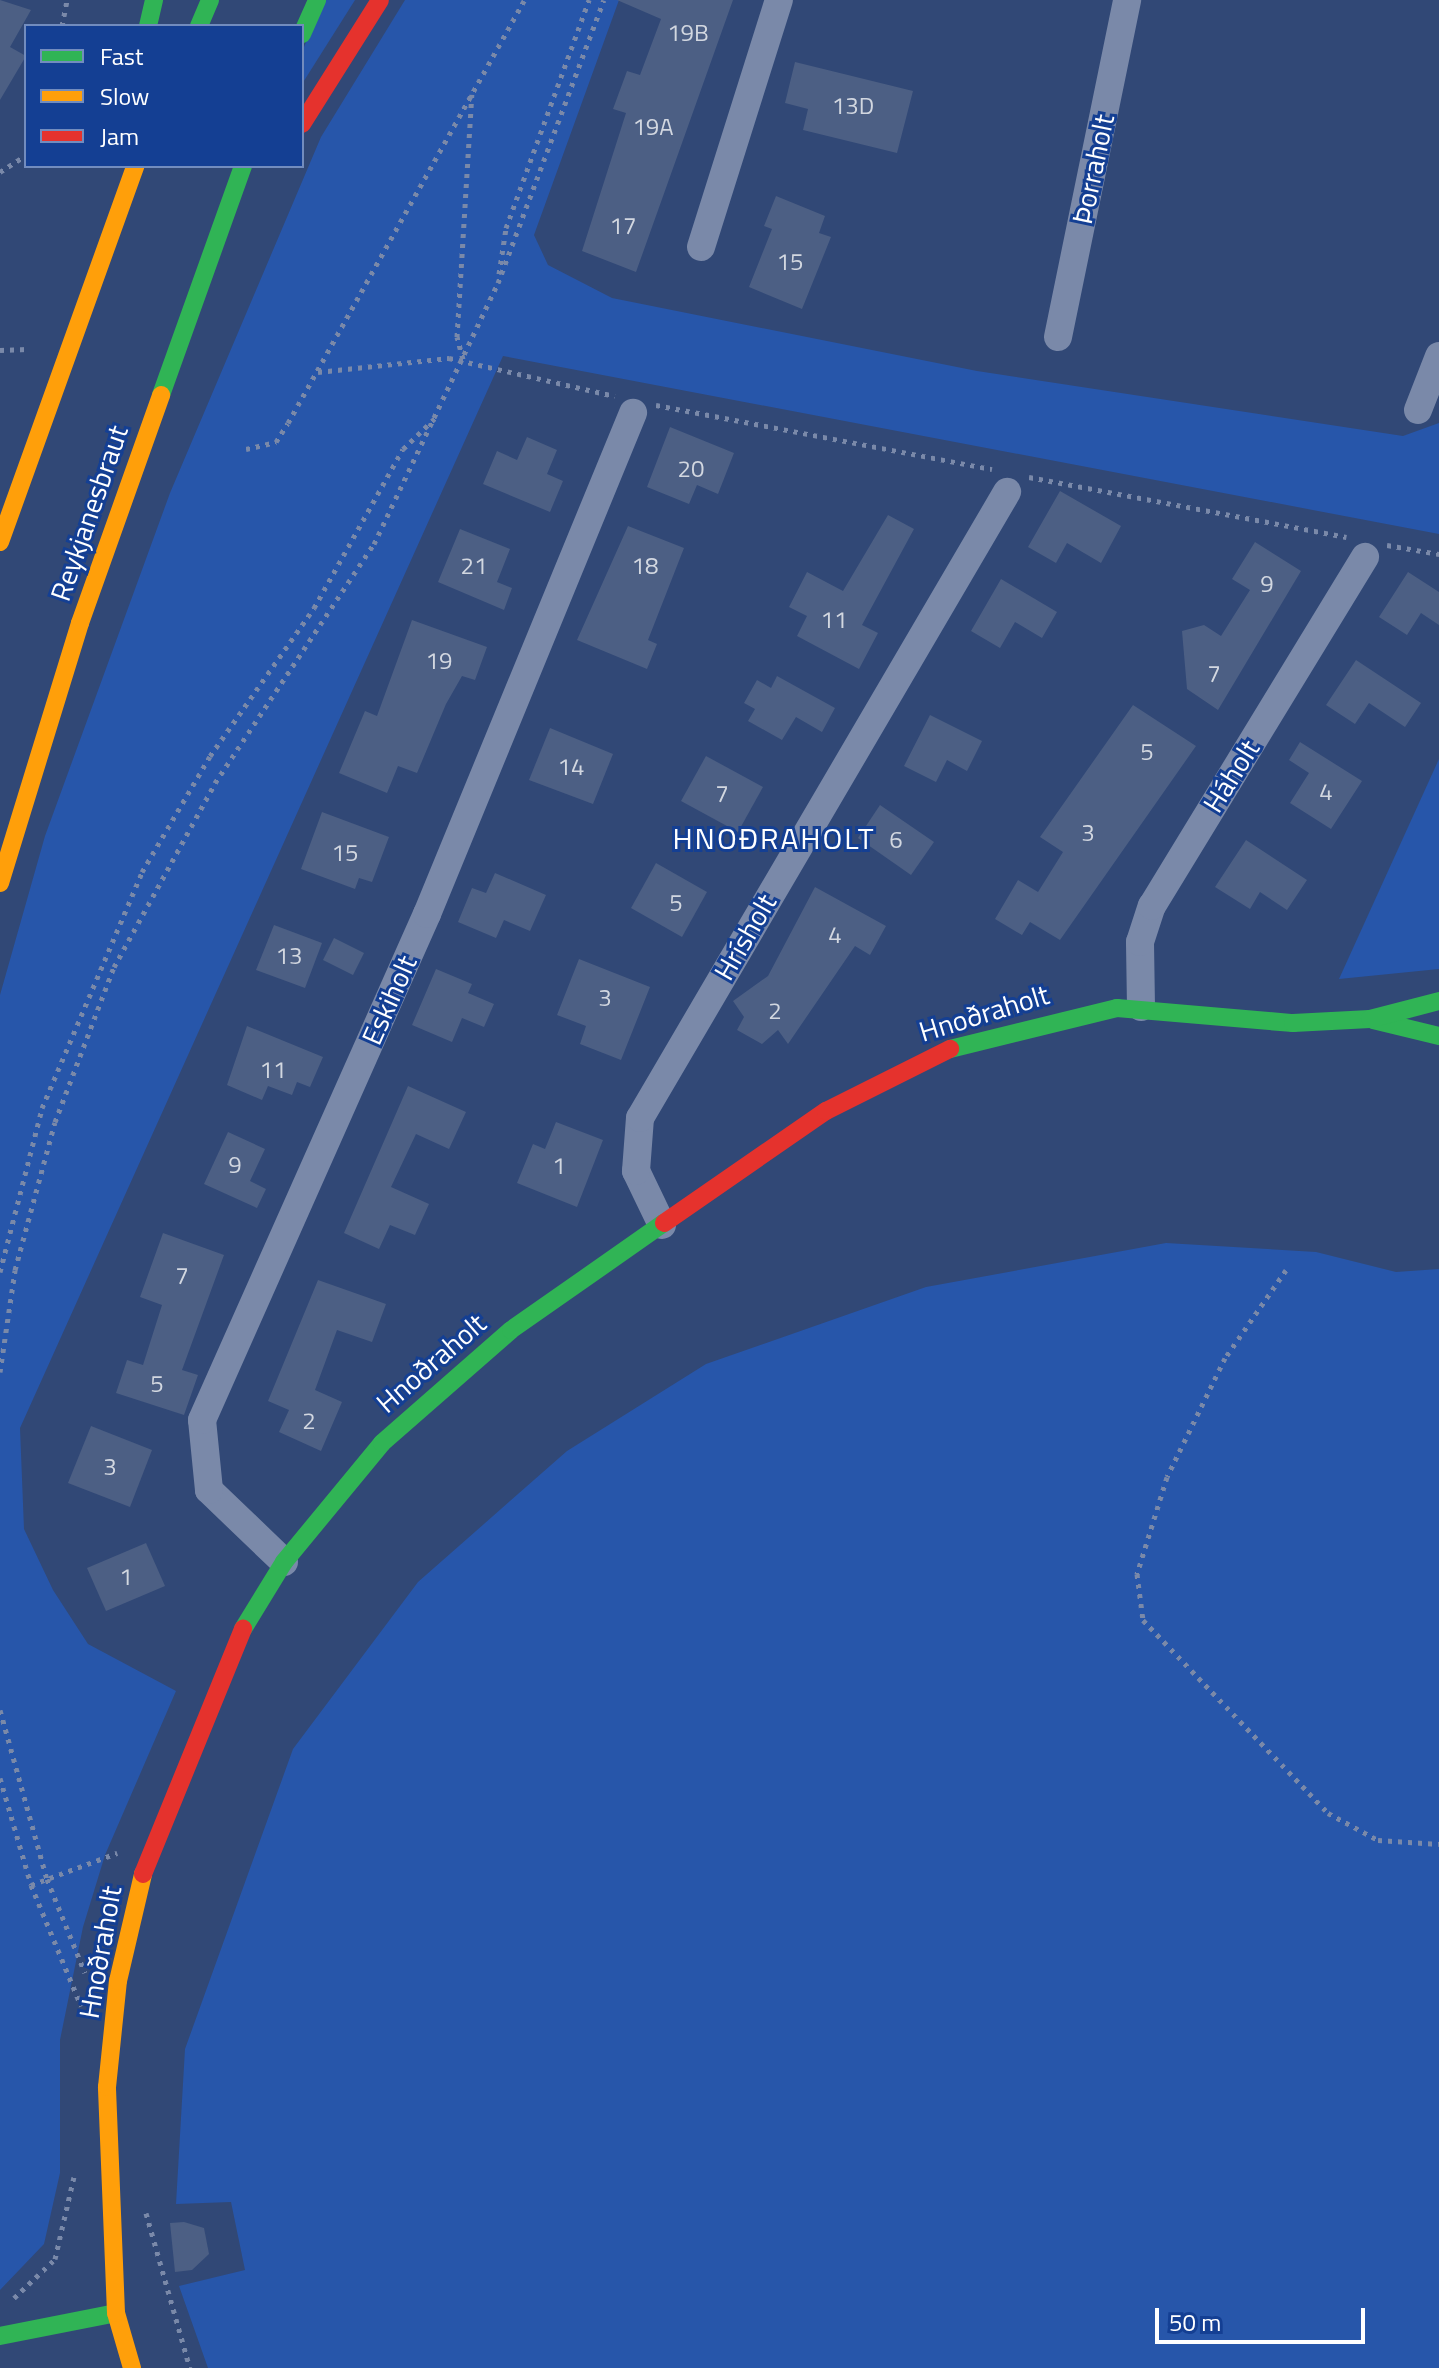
<!DOCTYPE html>
<html>
<head>
<meta charset="utf-8">
<style>
  body { margin:0 }
  #map { position:relative; width:1439px; height:2368px; overflow:hidden; background:#314876; font-family:"Titillium Web",sans-serif }
  div>[style] { position:absolute }
  [style*='--x'] { left:calc(var(--x)*1px); top:calc(var(--y)*1px); width:calc(var(--w)*1px); rotate:calc(var(--a)*1deg) }
  .green>* { inset:0; background:#2756aa }
  .building>* { inset:0; background:#4c5f84 }
  .path>* { height:5px; margin-top:-2.5px; transform-origin:0; background:repeating-linear-gradient(90deg,#7a89a9 0 4px,transparent 0 10px) }
  .street>* { height:28px; margin:-14px; padding:0 14px; transform-origin:14px; border-radius:14px; background:#7a89a9 }
  .fast>* { height:18px; margin:-9px; padding:0 9px; transform-origin:9px; border-radius:9px; background:#30b455 }
  .slow>* { height:18px; margin:-9px; padding:0 9px; transform-origin:9px; border-radius:9px; background:#ff9f0a }
  .jam>* { height:18px; margin:-9px; padding:0 9px; transform-origin:9px; border-radius:9px; background:#e5322d }
  span { translate:-50% -50%; white-space:nowrap; text-align:center; line-height:1.15; -webkit-text-stroke:6px #143f93; paint-order:stroke }
  .number-label { font-size:24px; color:#d2d7e0 }
  .number-label span { -webkit-text-stroke-width:0 }
  .street-label { font-size:28px; color:#fff }
  .neighbourhood-label { font-size:30px; color:#fff; letter-spacing:2px }
  .legend { position:absolute; left:24px; top:24px; width:280px; height:144px; box-sizing:border-box; background:#143f93; border:2px solid #728cbe; margin:0; padding:10px 14px; list-style:none; font-size:24px; color:#fff }
  .legend li { display:flex; align-items:center; gap:16px; height:40px }
  .legend b { width:40px; border:2px solid #728cbe }
  .scale { position:absolute; left:1155px; top:2308px; width:210px; height:36px; box-sizing:border-box; border:4px solid #fff; border-top:0; padding-left:10px; font-size:24px; line-height:28px; white-space:nowrap; color:#fff; -webkit-text-stroke:6px #143f93; paint-order:stroke }
</style>
</head>
<body>
<div id="map">
  <div class="green">
    <div style="clip-path:polygon(323px 0,355px 0,302px 84px,302px 52px)"></div>
    <div style="clip-path:polygon(405px 0,619px 0,534px 235px,548px 265px,612px 298px,977px 371px,1403px 436px,1439px 423px,1439px 534px,503px 356px,20px 1428px,24px 1529px,53px 1590px,88px 1644px,176px 1691px,105px 1855px,83px 1927px,60px 2040px,60px 2173px,44px 2244px,0 2290px,0 995px,45px 836px,170px 493px,321px 137px)"></div>
    <div style="clip-path:polygon(1439px 759px,1439px 969px,1339px 979px)"></div>
    <div style="clip-path:polygon(1166px 1243px,1316px 1252px,1396px 1272px,1439px 1269px,1439px 2368px,208px 2368px,179px 2286px,245px 2270px,231px 2202px,176px 2204px,185px 2049px,293px 1749px,418px 1582px,567px 1451px,706px 1364px,926px 1287px)"></div>
  </div>
  <div class="building">
    <div style="clip-path:polygon(0 0,31px 10px,10px 47px,26px 56px,0 100px)"></div>
    <div style="clip-path:polygon(617px 0,733px 0,636px 272px,582px 251px,626px 113px,613px 109px,627px 71px,640px 75px,661px 19px)"></div>
    <div style="clip-path:polygon(795px 62px,913px 91px,897px 153px,803px 130px,808px 109px,785px 103px)"></div>
    <div style="clip-path:polygon(776px 196px,825px 216px,819px 233px,831px 237px,802px 309px,749px 287px,772px 229px,764px 226px)"></div>
    <div style="clip-path:polygon(670px 427px,734px 453px,718px 494px,697px 485px,689px 504px,647px 487px)"></div>
    <div style="clip-path:polygon(527px 437px,557px 450px,547px 474px,563px 481px,550px 512px,483px 484px,497px 451px,517px 460px)"></div>
    <div style="clip-path:polygon(1060px 491px,1121px 526px,1101px 563px,1067px 543px,1056px 563px,1028px 547px)"></div>
    <div style="clip-path:polygon(888px 515px,914px 529px,862px 625px,878px 633px,859px 669px,797px 636px,807px 616px,789px 607px,807px 572px,843px 591px)"></div>
    <div style="clip-path:polygon(628px 526px,684px 548px,648px 640px,657px 644px,647px 669px,577px 640px)"></div>
    <div style="clip-path:polygon(460px 529px,510px 549px,497px 582px,512px 588px,504px 610px,438px 582px)"></div>
    <div style="clip-path:polygon(1255px 542px,1301px 571px,1218px 710px,1187px 689px,1182px 631px,1204px 625px,1221px 636px,1250px 590px,1232px 579px)"></div>
    <div style="clip-path:polygon(1408px 572px,1439px 592px,1439px 625px,1421px 613px,1407px 635px,1379px 617px)"></div>
    <div style="clip-path:polygon(1001px 579px,1057px 612px,1042px 638px,1015px 622px,1000px 648px,971px 631px)"></div>
    <div style="clip-path:polygon(412px 620px,487px 647px,475px 680px,462px 676px,446px 704px,417px 773px,398px 766px,387px 793px,339px 773px,365px 711px,377px 716px)"></div>
    <div style="clip-path:polygon(1356px 660px,1421px 703px,1405px 727px,1369px 703px,1355px 724px,1326px 705px)"></div>
    <div style="clip-path:polygon(777px 676px,835px 708px,822px 732px,796px 717px,782px 740px,748px 721px,755px 709px,744px 703px,757px 680px,771px 688px)"></div>
    <div style="clip-path:polygon(1133px 705px,1196px 746px,1060px 940px,1030px 922px,1022px 935px,995px 919px,1018px 880px,1038px 892px,1063px 852px,1040px 837px)"></div>
    <div style="clip-path:polygon(930px 715px,982px 741px,967px 771px,947px 760px,936px 782px,904px 766px)"></div>
    <div style="clip-path:polygon(550px 728px,613px 754px,593px 804px,529px 780px)"></div>
    <div style="clip-path:polygon(1300px 742px,1362px 781px,1331px 829px,1290px 803px,1309px 773px,1289px 760px)"></div>
    <div style="clip-path:polygon(706px 756px,763px 787px,738px 832px,681px 801px)"></div>
    <div style="clip-path:polygon(880px 805px,934px 842px,911px 875px,858px 838px)"></div>
    <div style="clip-path:polygon(322px 812px,389px 837px,372px 882px,359px 878px,355px 889px,301px 869px)"></div>
    <div style="clip-path:polygon(1246px 840px,1307px 880px,1287px 910px,1260px 892px,1250px 909px,1215px 887px)"></div>
    <div style="clip-path:polygon(656px 863px,707px 892px,682px 937px,631px 908px)"></div>
    <div style="clip-path:polygon(495px 873px,546px 895px,530px 931px,504px 920px,496px 938px,458px 922px,472px 888px,486px 893px)"></div>
    <div style="clip-path:polygon(815px 887px,886px 926px,870px 955px,855px 946px,788px 1044px,778px 1030px,762px 1044px,737px 1030px,744px 1017px,733px 1001px,768px 976px)"></div>
    <div style="clip-path:polygon(274px 925px,322px 943px,305px 988px,256px 970px)"></div>
    <div style="clip-path:polygon(334px 938px,364px 953px,353px 975px,323px 960px)"></div>
    <div style="clip-path:polygon(579px 959px,650px 987px,621px 1060px,580px 1044px,586px 1026px,557px 1015px)"></div>
    <div style="clip-path:polygon(436px 969px,472px 984px,468px 993px,494px 1004px,484px 1027px,462px 1018px,452px 1042px,412px 1025px)"></div>
    <div style="clip-path:polygon(247px 1026px,323px 1057px,310px 1087px,297px 1082px,292px 1095px,268px 1086px,262px 1100px,227px 1085px)"></div>
    <div style="clip-path:polygon(408px 1086px,466px 1112px,449px 1149px,416px 1134px,391px 1187px,429px 1204px,415px 1235px,390px 1225px,379px 1249px,344px 1233px)"></div>
    <div style="clip-path:polygon(556px 1122px,603px 1140px,577px 1207px,517px 1183px,533px 1144px,545px 1149px)"></div>
    <div style="clip-path:polygon(228px 1132px,265px 1149px,250px 1181px,266px 1189px,257px 1208px,204px 1184px)"></div>
    <div style="clip-path:polygon(163px 1233px,224px 1255px,182px 1370px,198px 1375px,184px 1415px,116px 1393px,127px 1360px,143px 1365px,162px 1305px,140px 1297px)"></div>
    <div style="clip-path:polygon(318px 1280px,386px 1304px,372px 1342px,337px 1330px,315px 1390px,342px 1402px,321px 1451px,279px 1432px,289px 1410px,268px 1401px)"></div>
    <div style="clip-path:polygon(91px 1426px,152px 1450px,130px 1507px,68px 1483px)"></div>
    <div style="clip-path:polygon(146px 1543px,165px 1586px,106px 1611px,87px 1568px)"></div>
    <div style="clip-path:polygon(184px 2222px,204px 2228px,209px 2254px,192px 2270px,175px 2272px,170px 2223px)"></div>
  </div>
  <div class="path">
    <div style="--x:62;--y:26;--w:26;--a:-79"></div>
    <div style="--x:0;--y:172;--w:31;--a:-33"></div>
    <div style="--x:499;--y:274;--w:47;--a:-81.3"></div>
    <div style="--x:506;--y:228;--w:243;--a:-70"></div>
    <div style="--x:0;--y:350;--w:28;--a:-2"></div>
    <div style="--x:463;--y:359;--w:23;--a:-105"></div>
    <div style="--x:457;--y:337;--w:243;--a:-86.5"></div>
    <div style="--x:318;--y:372;--w:132;--a:-6.1"></div>
    <div style="--x:449;--y:358;--w:170;--a:12.9"></div>
    <div style="--x:656;--y:405;--w:342;--a:10.8"></div>
    <div style="--x:246;--y:449;--w:31;--a:-13"></div>
    <div style="--x:276;--y:442;--w:22;--a:-58"></div>
    <div style="--x:288;--y:423;--w:484;--a:-60.8"></div>
    <div style="--x:1029;--y:477;--w:323;--a:10.7"></div>
    <div style="--x:1387;--y:545;--w:53;--a:9.8"></div>
    <div style="--x:1286;--y:1270;--w:107;--a:124.7"></div>
    <div style="--x:1225;--y:1358;--w:132;--a:116"></div>
    <div style="--x:1167;--y:1477;--w:102;--a:107.2"></div>
    <div style="--x:1137;--y:1574;--w:46;--a:82.6"></div>
    <div style="--x:1143;--y:1620;--w:267;--a:46.2"></div>
    <div style="--x:1328;--y:1813;--w:57;--a:28.4"></div>
    <div style="--x:1378;--y:1840;--w:61;--a:3.8"></div>
    <div style="--x:0;--y:1272;--w:169;--a:-75.6"></div>
    <div style="--x:42;--y:1108;--w:256;--a:-67"></div>
    <div style="--x:142;--y:872;--w:134;--a:-59.6"></div>
    <div style="--x:210;--y:756;--w:181;--a:-54.9"></div>
    <div style="--x:314;--y:608;--w:182;--a:-60.8"></div>
    <div style="--x:403;--y:449;--w:45;--a:-44.1"></div>
    <div style="--x:0;--y:1372;--w:103;--a:-81.6"></div>
    <div style="--x:15;--y:1270;--w:153;--a:-74.9"></div>
    <div style="--x:55;--y:1122;--w:166;--a:-69.2"></div>
    <div style="--x:114;--y:967;--w:210;--a:-61.2"></div>
    <div style="--x:215;--y:783;--w:287;--a:-56.4"></div>
    <div style="--x:374;--y:544;--w:289;--a:-64.6"></div>
    <div style="--x:498;--y:283;--w:302;--a:-69.5"></div>
    <div style="--x:0;--y:1710;--w:175;--a:74.5"></div>
    <div style="--x:47;--y:1879;--w:101;--a:68"></div>
    <div style="--x:0;--y:1778;--w:111;--a:73.8"></div>
    <div style="--x:31;--y:1885;--w:131;--a:67.5"></div>
    <div style="--x:31;--y:1885;--w:92;--a:-20.4"></div>
    <div style="--x:146;--y:2213;--w:161;--a:74.2"></div>
    <div style="--x:14;--y:2298;--w:57;--a:-43.6"></div>
    <div style="--x:55;--y:2259;--w:84;--a:-77"></div>
  </div>
  <div class="street">
    <div style="--x:701;--y:247;--w:259;--a:-72.5"></div>
    <div style="--x:1058;--y:337;--w:344;--a:-78.4"></div>
    <div style="--x:1418;--y:410;--w:58;--a:-68.7"></div>
    <div style="--x:1141;--y:1007;--w:65;--a:-90.9"></div>
    <div style="--x:1140;--y:942;--w:38;--a:-72"></div>
    <div style="--x:1152;--y:906;--w:409;--a:-58.6"></div>
    <div style="--x:662;--y:1225;--w:60;--a:-115.7"></div>
    <div style="--x:636;--y:1171;--w:53;--a:-85.7"></div>
    <div style="--x:640;--y:1118;--w:726;--a:-59.62"></div>
    <div style="--x:284;--y:1562;--w:104;--a:-136.2"></div>
    <div style="--x:209;--y:1490;--w:70;--a:-95.7"></div>
    <div style="--x:202;--y:1420;--w:554;--a:-66.03"></div>
    <div style="--x:427;--y:914;--w:542;--a:-67.65"></div>
  </div>
  <div class="fast">
    <div style="--x:148;--y:26;--w:27;--a:-77"></div>
    <div style="--x:199;--y:26;--w:28;--a:-67"></div>
    <div style="--x:302;--y:34;--w:37;--a:-66"></div>
    <div style="--x:161;--y:395;--w:243;--a:-70.3"></div>
    <div style="--x:1373;--y:1020;--w:68;--a:13.6"></div>
    <div style="--x:950;--y:1049;--w:172;--a:-13.8"></div>
    <div style="--x:1117;--y:1008;--w:177;--a:4.9"></div>
    <div style="--x:1293;--y:1023;--w:77;--a:-3"></div>
    <div style="--x:1370;--y:1019;--w:71;--a:-14.6"></div>
    <div style="--x:243;--y:1629;--w:79;--a:-58.5"></div>
    <div style="--x:284;--y:1562;--w:154;--a:-50.5"></div>
    <div style="--x:382;--y:1443;--w:171;--a:-41.2"></div>
    <div style="--x:511;--y:1330;--w:187;--a:-35"></div>
    <div style="--x:0;--y:2336;--w:118;--a:-11.2"></div>
  </div>
  <div class="slow">
    <div style="--x:0;--y:542;--w:400;--a:-70.2"></div>
    <div style="--x:0;--y:883;--w:272;--a:-72.9"></div>
    <div style="--x:80;--y:623;--w:242;--a:-70.4"></div>
    <div style="--x:132;--y:2368;--w:57;--a:-106.2"></div>
    <div style="--x:116;--y:2313;--w:226;--a:-92.3"></div>
    <div style="--x:107;--y:2087;--w:107;--a:-84.1"></div>
    <div style="--x:118;--y:1981;--w:110;--a:-76.8"></div>
  </div>
  <div class="jam">
    <div style="--x:302;--y:124;--w:146;--a:-57.8"></div>
    <div style="--x:664;--y:1223;--w:197;--a:-34.7"></div>
    <div style="--x:826;--y:1111;--w:139;--a:-26.6"></div>
    <div style="--x:143;--y:1874;--w:265;--a:-67.8"></div>
  </div>
  <div class="number-label">
    <span style="left:688px;top:33px">19B</span>
    <span style="left:853px;top:106px">13D</span>
    <span style="left:653px;top:127px">19A</span>
    <span style="left:623px;top:226px">17</span>
    <span style="left:790px;top:262px">15</span>
    <span style="left:691px;top:469px">20</span>
    <span style="left:474px;top:566px">21</span>
    <span style="left:645px;top:566px">18</span>
    <span style="left:1267px;top:584px">9</span>
    <span style="left:834px;top:620px">11</span>
    <span style="left:439px;top:661px">19</span>
    <span style="left:1214px;top:674px">7</span>
    <span style="left:1147px;top:752px">5</span>
    <span style="left:571px;top:767px">14</span>
    <span style="left:1326px;top:792px">4</span>
    <span style="left:722px;top:794px">7</span>
    <span style="left:1088px;top:833px">3</span>
    <span style="left:896px;top:840px">6</span>
    <span style="left:345px;top:853px">15</span>
    <span style="left:676px;top:903px">5</span>
    <span style="left:835px;top:935px">4</span>
    <span style="left:289px;top:956px">13</span>
    <span style="left:605px;top:998px">3</span>
    <span style="left:775px;top:1011px">2</span>
    <span style="left:273px;top:1070px">11</span>
    <span style="left:235px;top:1165px">9</span>
    <span style="left:559px;top:1166px">1</span>
    <span style="left:182px;top:1276px">7</span>
    <span style="left:157px;top:1384px">5</span>
    <span style="left:309px;top:1421px">2</span>
    <span style="left:110px;top:1467px">3</span>
    <span style="left:126px;top:1577px">1</span>
  </div>
  <div class="street-label">
    <span style="left:1093px;top:169px;rotate:-78deg">Þorraholt</span>
    <span style="left:89px;top:513px;rotate:-71deg">Reykjanesbraut</span>
    <span style="left:1231px;top:776px;rotate:-58deg">Háholt</span>
    <span style="left:745px;top:937px;rotate:-60deg">Hrísholt</span>
    <span style="left:389px;top:1000px;rotate:-66deg">Eskiholt</span>
    <span style="left:984px;top:1013px;rotate:-17deg">Hnoðraholt</span>
    <span style="left:431px;top:1363px;rotate:-41deg">Hnoðraholt</span>
    <span style="left:100px;top:1952px;rotate:-80deg">Hnoðraholt</span>
  </div>
  <div class="neighbourhood-label">
    <span style="left:774px;top:838px">HNOÐRAHOLT</span>
  </div>
  <ul class="legend">
  <li><b style="height:10px;background:#30b455"></b>Fast</li>
  <li><b style="height:10px;background:#ff9f0a"></b>Slow</li>
  <li><b style="height:10px;background:#e5322d"></b>Jam</li>
  </ul>
  <div class="scale">50 m</div>
</div>
</body>
</html>
